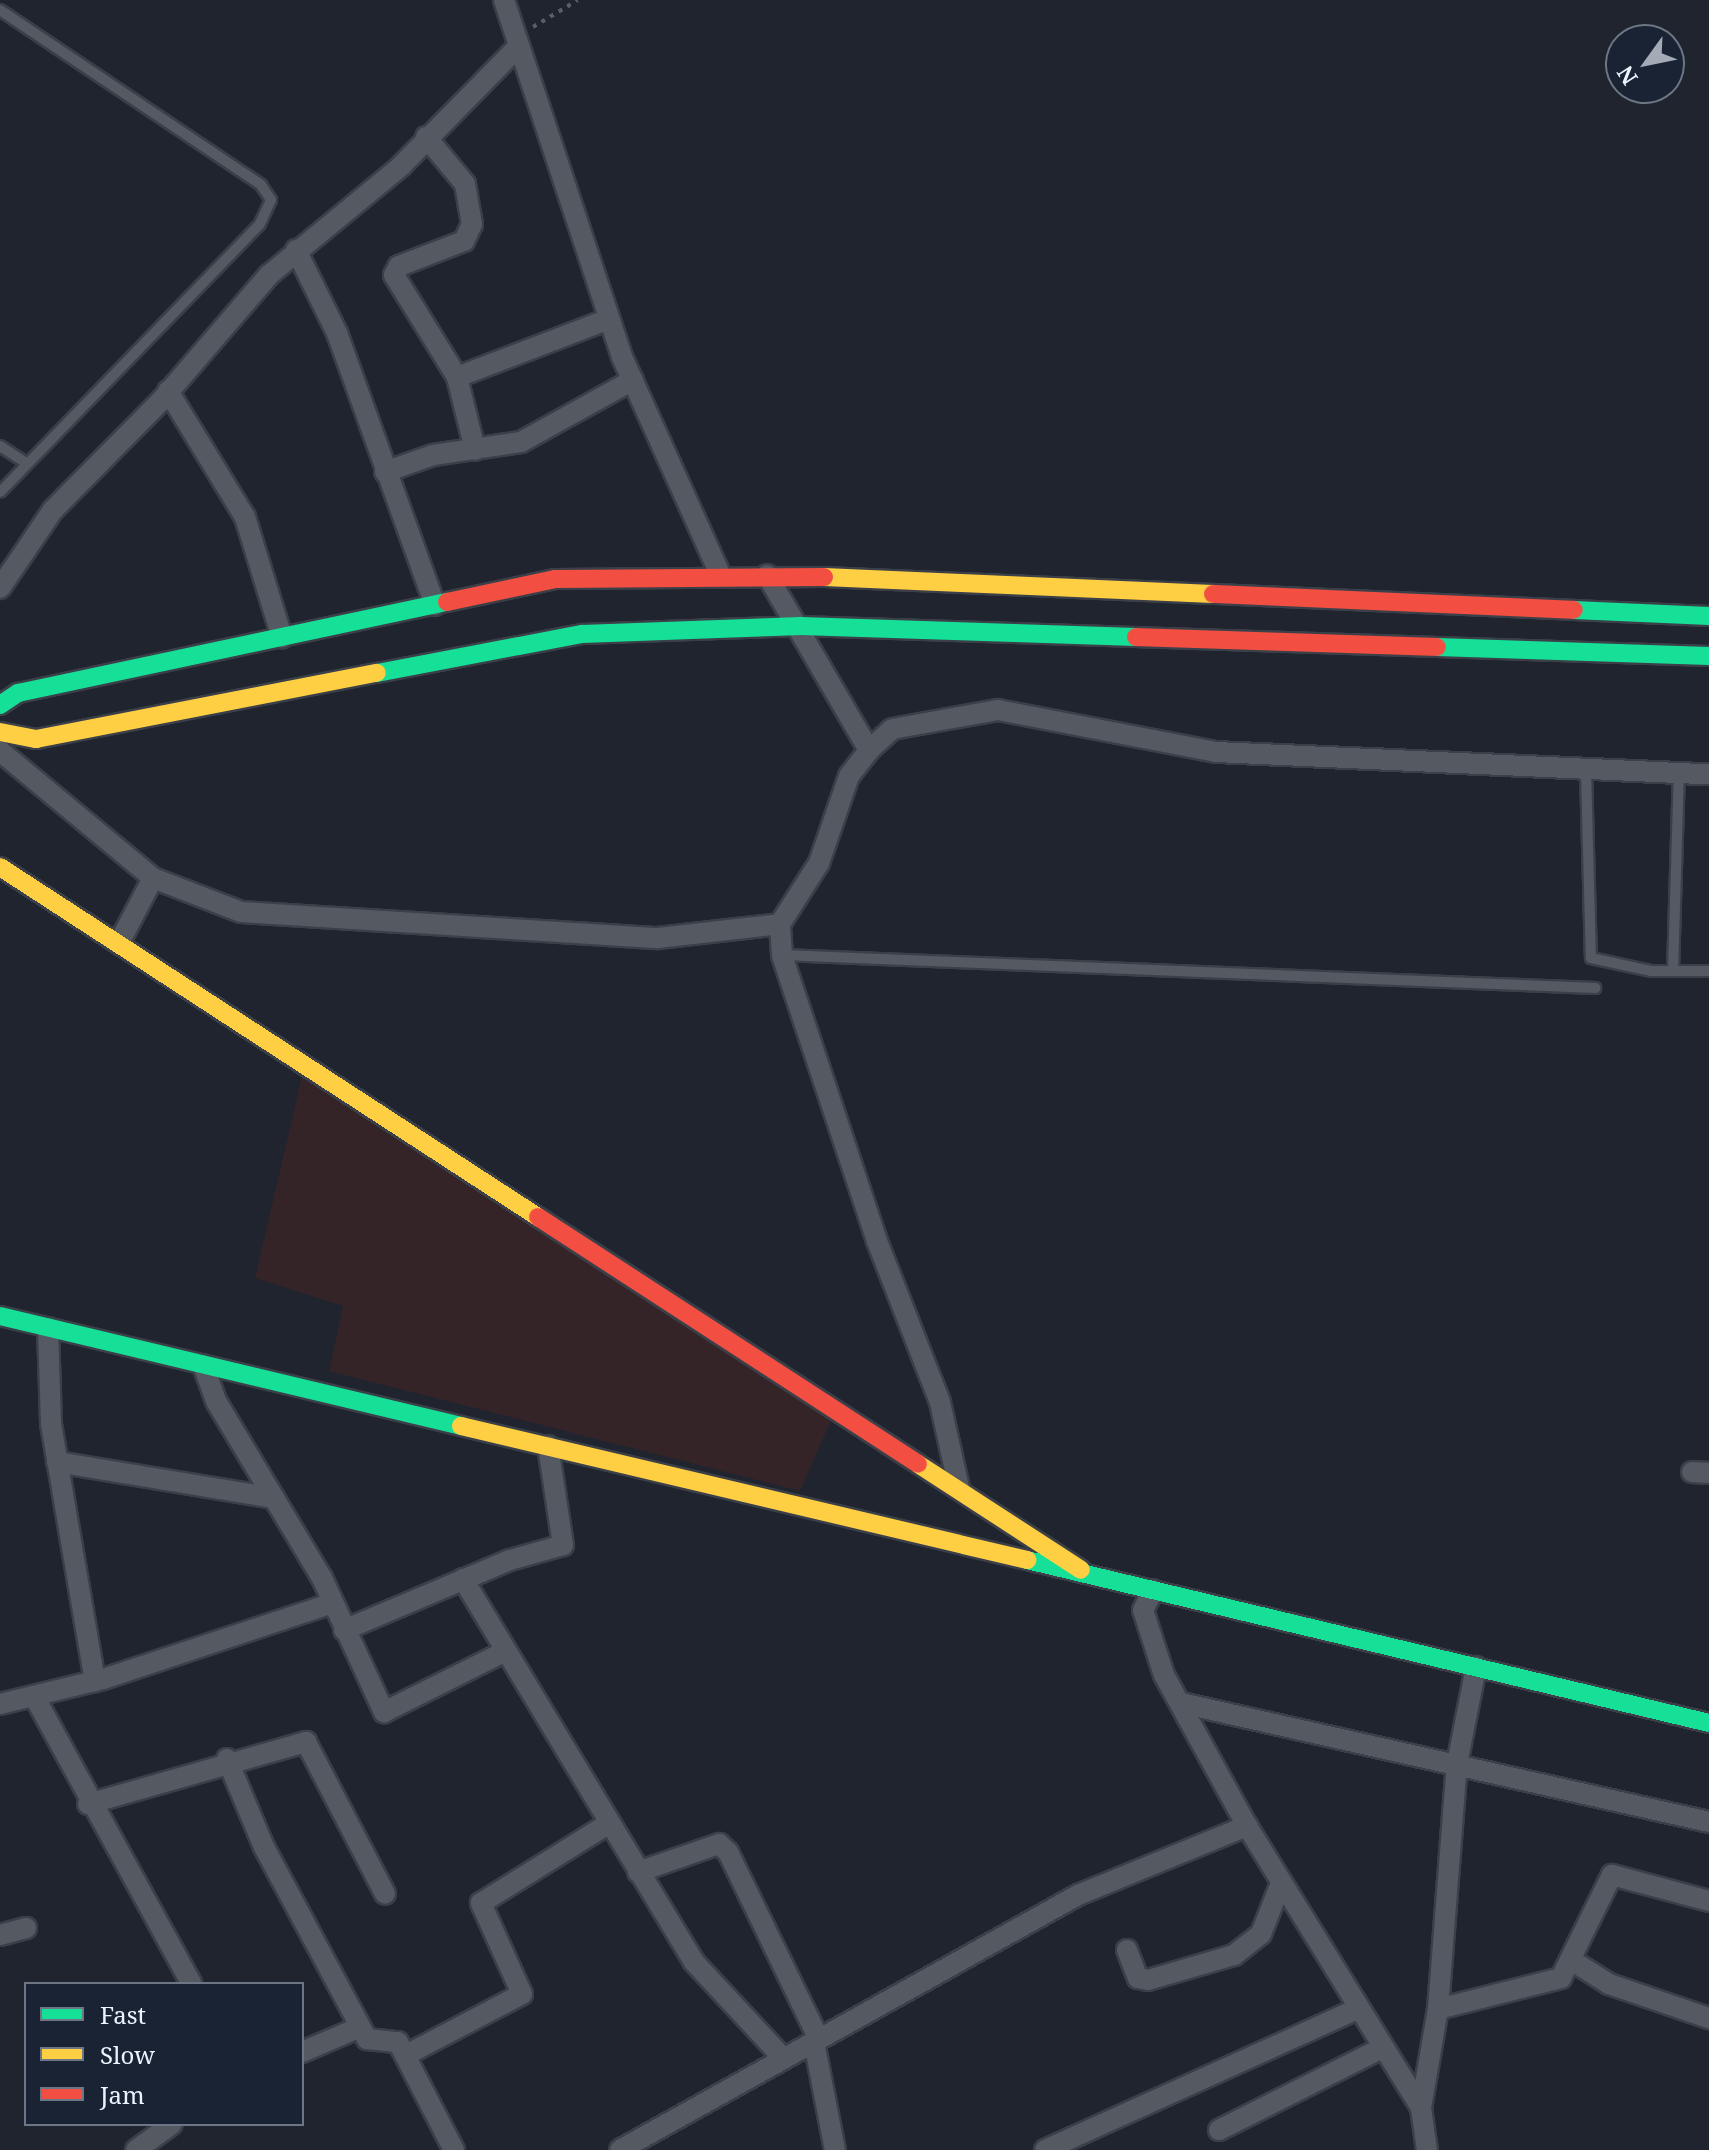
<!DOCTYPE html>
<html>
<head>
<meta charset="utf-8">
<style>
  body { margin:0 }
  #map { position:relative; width:1709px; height:2150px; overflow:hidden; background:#1f242e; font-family:"Noto Serif",serif }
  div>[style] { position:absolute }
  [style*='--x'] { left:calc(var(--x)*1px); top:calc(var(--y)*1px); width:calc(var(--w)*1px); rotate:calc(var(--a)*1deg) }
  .education>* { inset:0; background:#342428 }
  .path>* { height:4px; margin-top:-2px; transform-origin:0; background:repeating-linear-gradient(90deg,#5a5e65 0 4px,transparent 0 10px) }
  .roads { filter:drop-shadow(2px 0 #3b3f48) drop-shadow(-2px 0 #3b3f48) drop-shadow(0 2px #3b3f48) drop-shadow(0 -2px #3b3f48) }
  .lane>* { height:10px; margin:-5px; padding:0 5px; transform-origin:5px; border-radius:5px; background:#555a62 }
  .street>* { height:20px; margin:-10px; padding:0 10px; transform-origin:10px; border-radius:10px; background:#555a62 }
  .fast>* { height:18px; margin:-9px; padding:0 9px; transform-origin:9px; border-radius:9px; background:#16e098 }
  .slow>* { height:18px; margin:-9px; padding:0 9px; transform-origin:9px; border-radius:9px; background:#ffcf43 }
  .jam>* { height:18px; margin:-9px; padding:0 9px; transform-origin:9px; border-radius:9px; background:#f24e42 }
  span { translate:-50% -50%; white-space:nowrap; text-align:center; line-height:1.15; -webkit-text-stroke:8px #192334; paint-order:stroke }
  .legend { position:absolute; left:24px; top:1982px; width:280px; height:144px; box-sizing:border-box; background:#192334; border:2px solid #6d7685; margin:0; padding:10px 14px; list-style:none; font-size:24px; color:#ecf3ff }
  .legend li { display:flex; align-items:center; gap:16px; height:40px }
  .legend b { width:40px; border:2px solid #6d7685 }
  .north { position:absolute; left:1605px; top:24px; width:80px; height:80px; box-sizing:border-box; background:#192334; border:2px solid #6d7685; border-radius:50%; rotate:237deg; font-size:22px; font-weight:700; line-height:32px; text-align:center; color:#ecf3ff }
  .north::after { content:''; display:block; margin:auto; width:28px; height:36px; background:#a4abb6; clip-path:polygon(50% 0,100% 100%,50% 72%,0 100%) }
</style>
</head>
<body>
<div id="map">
  <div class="education">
    <div style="clip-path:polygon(302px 1076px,833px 1416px,800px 1491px,329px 1371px,343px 1306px,255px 1278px)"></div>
  </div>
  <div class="path">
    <div style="--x:533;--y:27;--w:52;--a:-31"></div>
  </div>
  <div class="roads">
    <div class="lane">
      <div style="--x:0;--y:10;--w:314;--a:33.8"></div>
      <div style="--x:261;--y:185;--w:18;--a:56"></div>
      <div style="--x:271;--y:200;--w:26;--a:115"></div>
      <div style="--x:260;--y:224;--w:373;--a:134.1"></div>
      <div style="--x:0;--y:446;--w:30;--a:33"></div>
      <div style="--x:1586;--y:771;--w:187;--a:88.5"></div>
      <div style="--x:1591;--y:958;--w:61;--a:12.2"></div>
      <div style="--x:1651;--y:971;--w:58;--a:0"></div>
      <div style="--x:782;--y:955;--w:814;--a:2.32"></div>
      <div style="--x:1673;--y:971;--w:198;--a:-88.3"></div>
    </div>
    <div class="street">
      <div style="--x:504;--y:0;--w:376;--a:71.7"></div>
      <div style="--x:622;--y:357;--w:240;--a:65.7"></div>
      <div style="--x:426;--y:137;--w:61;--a:50.3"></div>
      <div style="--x:465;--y:184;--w:41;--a:80.1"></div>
      <div style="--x:472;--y:224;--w:19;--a:115"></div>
      <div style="--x:464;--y:241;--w:70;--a:159"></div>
      <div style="--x:399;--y:266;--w:10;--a:119"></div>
      <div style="--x:394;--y:275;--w:120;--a:58.3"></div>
      <div style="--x:457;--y:377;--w:75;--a:76.1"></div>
      <div style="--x:296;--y:250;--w:93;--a:63.7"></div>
      <div style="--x:337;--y:333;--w:289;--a:70.2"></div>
      <div style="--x:457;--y:377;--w:163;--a:-20.9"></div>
      <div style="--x:168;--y:391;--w:148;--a:58.6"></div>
      <div style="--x:245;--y:517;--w:126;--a:72.9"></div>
      <div style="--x:385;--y:472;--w:51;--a:-19.5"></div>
      <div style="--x:433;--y:455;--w:89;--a:-8.4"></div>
      <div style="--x:521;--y:442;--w:128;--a:-29"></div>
      <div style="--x:767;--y:575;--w:203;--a:59.8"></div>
      <div style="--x:0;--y:588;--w:94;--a:-55.8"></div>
      <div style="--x:53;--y:510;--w:153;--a:-45.3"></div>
      <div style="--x:161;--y:401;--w:166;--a:-49.4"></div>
      <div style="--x:269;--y:275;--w:171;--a:-39.5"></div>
      <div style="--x:401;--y:166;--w:168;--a:-45.5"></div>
      <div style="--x:0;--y:751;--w:199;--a:39.7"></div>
      <div style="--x:153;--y:878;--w:94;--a:21.1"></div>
      <div style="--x:241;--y:912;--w:418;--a:3.6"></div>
      <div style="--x:658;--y:938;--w:123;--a:-6.5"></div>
      <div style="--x:119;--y:943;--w:73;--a:-62.4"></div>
      <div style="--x:48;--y:1328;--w:96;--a:88.2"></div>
      <div style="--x:51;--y:1424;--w:261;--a:80.3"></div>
      <div style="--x:203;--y:1365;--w:38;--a:70"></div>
      <div style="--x:216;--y:1401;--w:206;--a:59.1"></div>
      <div style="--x:322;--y:1578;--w:148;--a:65.2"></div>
      <div style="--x:384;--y:1712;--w:136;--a:-26.6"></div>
      <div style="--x:57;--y:1462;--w:220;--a:9.4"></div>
      <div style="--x:1692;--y:1472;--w:17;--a:3"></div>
      <div style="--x:959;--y:1488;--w:88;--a:-102.5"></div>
      <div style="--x:940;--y:1402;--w:173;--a:-111.4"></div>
      <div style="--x:877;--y:1241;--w:301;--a:-108.4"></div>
      <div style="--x:782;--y:955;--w:31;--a:-94"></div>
      <div style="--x:780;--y:924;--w:72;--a:-57.4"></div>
      <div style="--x:819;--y:863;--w:92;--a:-71"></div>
      <div style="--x:849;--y:776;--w:33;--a:-52"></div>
      <div style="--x:869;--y:750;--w:31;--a:-42"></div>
      <div style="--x:892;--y:729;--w:108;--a:-10.2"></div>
      <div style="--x:998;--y:710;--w:222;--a:10.9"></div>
      <div style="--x:1216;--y:752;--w:493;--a:2.6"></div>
      <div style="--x:463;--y:1579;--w:447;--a:58.9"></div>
      <div style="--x:694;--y:1962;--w:132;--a:47.1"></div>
      <div style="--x:344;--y:1630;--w:180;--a:-22.9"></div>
      <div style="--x:510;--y:1560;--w:55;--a:-15.8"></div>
      <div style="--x:563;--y:1545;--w:100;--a:-98.6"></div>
      <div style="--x:34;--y:1696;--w:328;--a:61.3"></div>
      <div style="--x:1181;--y:1703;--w:541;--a:12.7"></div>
      <div style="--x:0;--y:1704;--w:106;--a:-13.6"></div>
      <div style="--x:103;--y:1679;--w:242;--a:-18.3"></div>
      <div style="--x:227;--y:1759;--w:95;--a:67.2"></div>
      <div style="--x:264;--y:1847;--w:218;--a:61.8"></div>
      <div style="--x:367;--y:2039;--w:31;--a:6"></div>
      <div style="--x:398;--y:2042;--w:122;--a:62.6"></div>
      <div style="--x:88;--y:1804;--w:227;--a:-15.9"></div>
      <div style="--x:306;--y:1742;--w:171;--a:62.5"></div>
      <div style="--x:1247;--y:1826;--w:331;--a:58.3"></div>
      <div style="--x:1421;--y:2108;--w:42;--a:81.9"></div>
      <div style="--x:638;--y:1872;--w:86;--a:-19.1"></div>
      <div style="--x:719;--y:1844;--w:12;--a:42"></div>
      <div style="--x:728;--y:1852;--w:208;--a:64.1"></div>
      <div style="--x:0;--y:1935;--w:27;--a:-15"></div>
      <div style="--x:1127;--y:1950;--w:30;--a:69"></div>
      <div style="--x:1138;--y:1978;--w:10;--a:11"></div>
      <div style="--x:1148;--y:1980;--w:90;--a:-16.2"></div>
      <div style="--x:1234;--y:1955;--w:34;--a:-38"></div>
      <div style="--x:1261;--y:1934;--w:55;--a:-68.6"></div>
      <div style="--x:1571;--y:1960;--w:45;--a:32.3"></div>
      <div style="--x:1609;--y:1984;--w:106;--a:18.8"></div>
      <div style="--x:1438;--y:2009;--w:127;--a:-14.1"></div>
      <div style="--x:1561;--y:1978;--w:115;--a:-63.7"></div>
      <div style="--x:1612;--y:1875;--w:100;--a:15"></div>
      <div style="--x:814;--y:2042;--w:110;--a:79"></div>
      <div style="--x:302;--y:2052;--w:63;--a:-23.3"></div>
      <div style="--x:406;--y:2055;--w:131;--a:-27.7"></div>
      <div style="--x:522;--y:1994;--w:100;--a:-114.3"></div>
      <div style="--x:481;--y:1903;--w:150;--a:-31.9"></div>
      <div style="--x:1421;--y:2108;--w:100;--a:-80.3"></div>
      <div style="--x:1438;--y:2009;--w:246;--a:-85.6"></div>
      <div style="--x:1457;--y:1764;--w:99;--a:-78.9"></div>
      <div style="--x:1219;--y:2130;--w:182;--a:-26.7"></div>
      <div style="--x:136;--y:2150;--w:44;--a:-35.8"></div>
      <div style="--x:620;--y:2150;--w:524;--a:-29.11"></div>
      <div style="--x:1078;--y:1895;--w:183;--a:-22.2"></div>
      <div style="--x:1247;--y:1826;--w:172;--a:-118.8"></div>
      <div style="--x:1164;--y:1675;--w:68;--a:-107.9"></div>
      <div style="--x:1143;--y:1610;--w:22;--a:-63"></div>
      <div style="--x:1045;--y:2150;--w:342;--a:-24.3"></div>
    </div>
    <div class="fast">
      <div style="--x:1574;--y:610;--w:135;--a:2.5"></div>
      <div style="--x:1437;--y:647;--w:272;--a:1.9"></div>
      <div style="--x:377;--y:673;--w:209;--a:-10.8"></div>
      <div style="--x:582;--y:634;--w:219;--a:-2.1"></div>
      <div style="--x:801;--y:626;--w:335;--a:1.9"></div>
      <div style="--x:0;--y:705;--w:22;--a:-34"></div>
      <div style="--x:18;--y:693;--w:439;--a:-12"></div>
      <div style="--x:0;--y:1316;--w:474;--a:13.4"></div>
      <div style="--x:1027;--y:1560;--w:701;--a:13.44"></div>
    </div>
    <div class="slow">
      <div style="--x:824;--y:577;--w:389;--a:2.5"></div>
      <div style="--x:0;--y:732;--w:37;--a:11"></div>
      <div style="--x:36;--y:739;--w:347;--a:-11"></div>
      <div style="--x:0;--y:867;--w:642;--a:33.05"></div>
      <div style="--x:461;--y:1426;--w:582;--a:13.32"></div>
      <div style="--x:918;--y:1464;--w:194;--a:33"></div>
    </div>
    <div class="jam">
      <div style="--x:1213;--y:594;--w:361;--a:2.5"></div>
      <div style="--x:447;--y:602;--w:110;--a:-12"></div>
      <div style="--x:555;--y:579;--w:269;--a:-0.4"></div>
      <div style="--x:1136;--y:637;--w:301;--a:1.9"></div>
      <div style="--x:538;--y:1217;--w:453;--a:33"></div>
    </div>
  </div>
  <ul class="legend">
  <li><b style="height:10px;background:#16e098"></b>Fast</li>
  <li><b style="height:10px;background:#ffcf43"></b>Slow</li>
  <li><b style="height:10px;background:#f24e42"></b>Jam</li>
  </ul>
  <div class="north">N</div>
</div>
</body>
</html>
